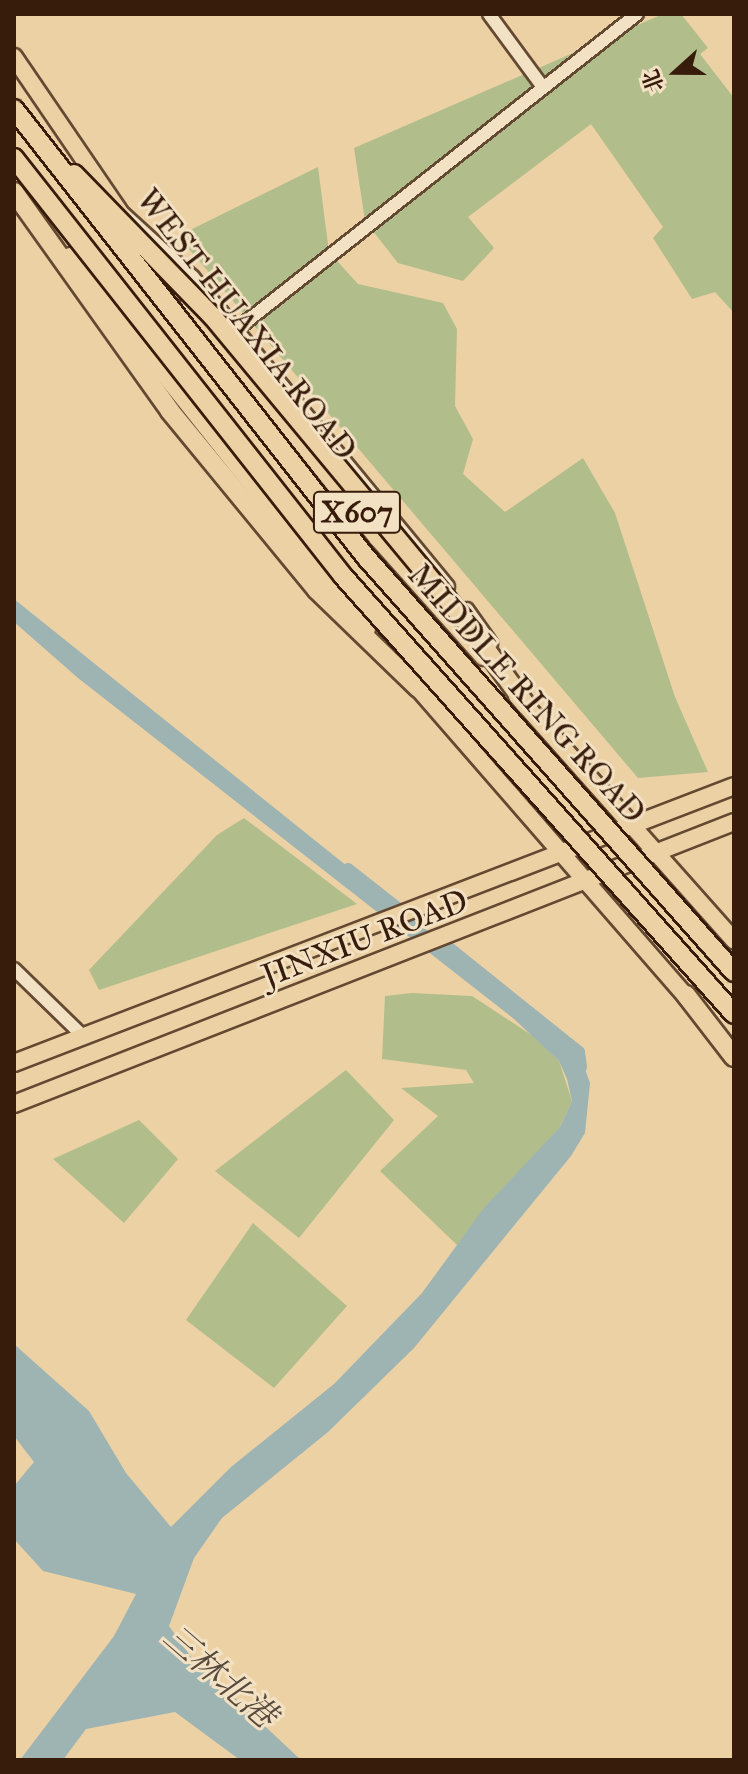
<!DOCTYPE html>
<html>
<head>
<meta charset="utf-8">
<style>
  body { margin:0 }
  #map { position:relative; width:748px; height:1774px; overflow:hidden; background:#ecd1a5; font-family:"IM FELL Great Primer","Noto Serif SC",serif }
  div>[style] { position:absolute }
  [style*='--x'] { left:calc(var(--x)*1px); top:calc(var(--y)*1px); width:calc(var(--w)*1px); rotate:calc(var(--a)*1deg) }
  .green>* { inset:0; background:#b1bd8b }
  .water>* { inset:0; background:#9eb4b3 }
  .canal>* { height:12px; margin:-6px; padding:0 6px; transform-origin:6px; border-radius:6px; background:#9eb4b3 }
  .roads { filter:drop-shadow(2px 0 #644932) drop-shadow(-2px 0 #644932) drop-shadow(0 2px #644932) drop-shadow(0 -2px #644932) }
  .minor>* { height:12px; margin:-6px; padding:0 6px; transform-origin:6px; border-radius:6px; background:#f3e1c4 }
  .major>* { height:16px; margin:-8px; padding:0 8px; transform-origin:8px; border-radius:8px; background:#ecd1a5 }
  .highway>* { height:18px; margin:-9px; padding:0 9px; transform-origin:9px; border-radius:9px; background:#ecd1a5 }
  .bridges { filter:drop-shadow(2px 0 #371c0b) drop-shadow(-2px 0 #371c0b) drop-shadow(0 2px #371c0b) drop-shadow(0 -2px #371c0b) }
  .highway-bridge>* { height:18px; margin:-9px; padding:0 9px; transform-origin:9px; border-radius:9px; background:#ecd1a5 }
  span { translate:-50% -50%; white-space:nowrap; text-align:center; line-height:1.15; -webkit-text-stroke:6px #f3e1c4; paint-order:stroke }
  .shield-label span { padding:2px 6px; background:#f3e1c4; border:2px solid; border-radius:6px; -webkit-text-stroke-width:0 }
  .shield-label { font-size:30px; color:#371c0b; font-weight:700 }
  .street-label { font-size:32px; color:#371c0b }
  .water-label { font-size:34px; color:#564a3d; font-style:italic }
  .frame { position:absolute; inset:0; border:16px solid #371c0b; pointer-events:none }
  .north { position:absolute; left:636px; top:32px; width:80px; height:80px; -webkit-text-stroke:6px #f3e1c4; paint-order:stroke; rotate:249deg; font-size:22px; font-weight:700; line-height:32px; text-align:center; color:#371c0b }
  .north::after { content:''; display:block; margin:auto; width:28px; height:36px; background:#371c0b; clip-path:polygon(50% 0,100% 100%,50% 72%,0 100%) }
</style>
</head>
<body>
<div id="map">
  <div class="green">
    <div style="clip-path:polygon(663px 14px,681px 14px,708px 48px,700px 54px,734px 98px,734px 313px,715px 292px,692px 299px,653px 238px,663px 227px,591px 124px,468px 217px,494px 248px,463px 281px,398px 263px,365px 221px,354px 148px)"></div>
    <div style="clip-path:polygon(318px 167px,329px 252px,358px 284px,443px 303px,457px 329px,455px 406px,473px 439px,463px 474px,505px 512px,583px 458px,615px 513px,675px 697px,708px 772px,638px 778px,178px 236px)"></div>
    <div style="clip-path:polygon(244px 818px,357px 904px,99px 990px,89px 970px,217px 835px)"></div>
    <div style="clip-path:polygon(412px 993px,472px 996px,533px 1036px,559px 1061px,572px 1101px,560px 1127px,457px 1245px,380px 1171px,438px 1116px,401px 1088px,474px 1083px,466px 1070px,382px 1059px,385px 996px)"></div>
    <div style="clip-path:polygon(346px 1070px,394px 1120px,299px 1238px,215px 1171px)"></div>
    <div style="clip-path:polygon(139px 1120px,178px 1159px,124px 1223px,53px 1159px)"></div>
    <div style="clip-path:polygon(253px 1223px,347px 1306px,274px 1388px,186px 1320px)"></div>
  </div>
  <div class="water">
    <div style="clip-path:polygon(14px 599px,579px 1052px,590px 1083px,585px 1133px,571px 1156px,414px 1348px,328px 1432px,222px 1518px,194px 1558px,169px 1626px,191px 1657px,301px 1760px,240px 1760px,175px 1712px,86px 1729px,63px 1760px,20px 1760px,114px 1636px,136px 1594px,43px 1571px,14px 1539px,14px 1486px,34px 1462px,14px 1436px,14px 1344px,89px 1411px,126px 1473px,171px 1527px,231px 1467px,334px 1384px,422px 1293px,484px 1208px,560px 1127px,572px 1101px,567px 1079px,559px 1061px,514px 1019px,78px 678px,14px 622px)"></div>
  </div>
  <div class="canal">
    <div style="--x:348;--y:869;--w:78;--a:38.2"></div>
    <div style="--x:433;--y:935;--w:187;--a:38.7"></div>
    <div style="--x:579;--y:1052;--w:15;--a:82"></div>
  </div>
  <div class="roads">
    <div class="minor">
      <div style="--x:489;--y:14;--w:89;--a:53.6"></div>
      <div style="--x:124;--y:214;--w:93;--a:42.4"></div>
      <div style="--x:193;--y:277;--w:401;--a:50.5"></div>
      <div style="--x:237;--y:329;--w:509;--a:-38.22"></div>
      <div style="--x:467;--y:609;--w:42;--a:54.8"></div>
      <div style="--x:14;--y:969;--w:98;--a:44.2"></div>
    </div>
    <div class="major">
      <div style="--x:14;--y:57;--w:195;--a:55.7"></div>
      <div style="--x:70;--y:256;--w:477;--a:51.5"></div>
      <div style="--x:189;--y:303;--w:302;--a:51.3"></div>
      <div style="--x:378;--y:539;--w:158;--a:48.3"></div>
      <div style="--x:411;--y:680;--w:428;--a:49"></div>
      <div style="--x:517;--y:696;--w:327;--a:48.4"></div>
      <div style="--x:14;--y:1063;--w:771;--a:-21.04"></div>
      <div style="--x:14;--y:1104;--w:773;--a:-21.39"></div>
    </div>
    <div class="highway">
      <div style="--x:14;--y:192;--w:269;--a:54.5"></div>
      <div style="--x:170;--y:411;--w:232;--a:50.6"></div>
      <div style="--x:317;--y:590;--w:141;--a:44.1"></div>
      <div style="--x:467;--y:623;--w:101;--a:54.3"></div>
      <div style="--x:686;--y:995;--w:78;--a:52.3"></div>
    </div>
  </div>
  <div class="bridges">
    <div class="highway-bridge">
      <div style="--x:14;--y:109;--w:568;--a:51.86"></div>
      <div style="--x:365;--y:556;--w:556;--a:48.43"></div>
      <div style="--x:14;--y:158;--w:532;--a:51.79"></div>
      <div style="--x:343;--y:576;--w:587;--a:48.24"></div>
      <div style="--x:74;--y:174;--w:199;--a:45.8"></div>
      <div style="--x:213;--y:317;--w:398;--a:50.3"></div>
    </div>
  </div>
  <div class="shield-label">
    <span style="left:357px;top:512px">X607</span>
  </div>
  <div class="street-label">
    <span style="left:246px;top:325px;rotate:52deg">WEST HUAXIA ROAD</span>
    <span style="left:526px;top:694px;rotate:48deg">MIDDLE RING ROAD</span>
    <span style="left:365px;top:939px;rotate:-21deg">JINXIU ROAD</span>
  </div>
  <div class="water-label">
    <span style="left:220px;top:1676px;rotate:41deg">三林北港</span>
  </div>
  <div class="frame"></div>
  <div class="north">北</div>
</div>
</body>
</html>
